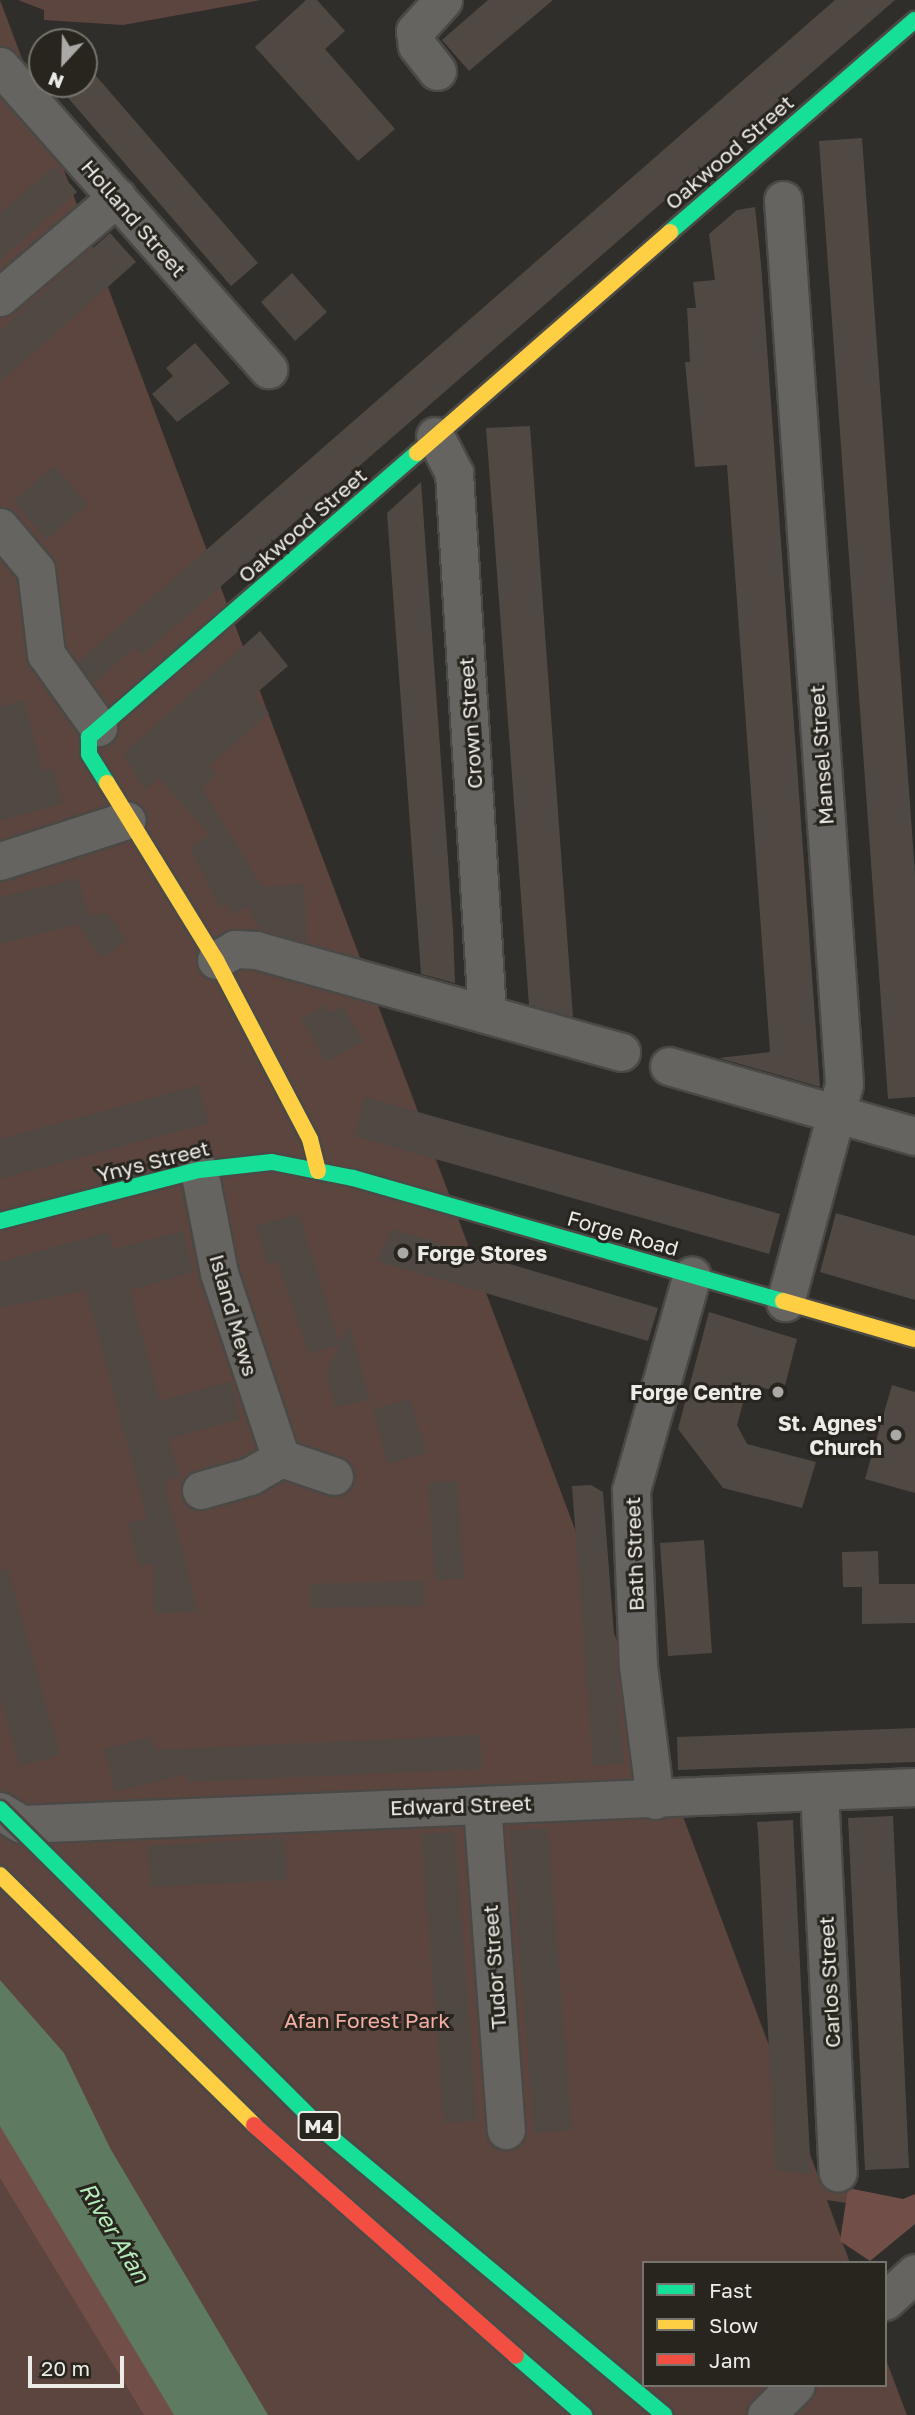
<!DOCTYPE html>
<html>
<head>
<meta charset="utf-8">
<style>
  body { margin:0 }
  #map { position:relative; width:915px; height:2415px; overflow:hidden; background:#2f2e2a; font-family:"Golos Text",sans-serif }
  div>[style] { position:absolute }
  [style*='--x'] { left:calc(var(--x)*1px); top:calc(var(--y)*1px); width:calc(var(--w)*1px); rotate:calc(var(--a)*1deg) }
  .green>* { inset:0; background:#5c443f }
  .forest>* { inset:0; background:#724e48 }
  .water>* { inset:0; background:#5e7b61 }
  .building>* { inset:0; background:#504943 }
  .roads { filter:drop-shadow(2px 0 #4a4945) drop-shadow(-2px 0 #4a4945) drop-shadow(0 2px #4a4945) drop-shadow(0 -2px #4a4945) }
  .street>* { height:37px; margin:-18.5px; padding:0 18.5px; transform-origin:18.5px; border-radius:18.5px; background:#656461 }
  .fast>* { height:16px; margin:-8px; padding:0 8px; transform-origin:8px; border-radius:8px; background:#16e098 }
  .slow>* { height:16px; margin:-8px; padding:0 8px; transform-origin:8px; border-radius:8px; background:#ffcf43 }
  .jam>* { height:16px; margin:-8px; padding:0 8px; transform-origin:8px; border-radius:8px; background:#f24e42 }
  .bridges { filter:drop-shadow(2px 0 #4a4945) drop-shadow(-2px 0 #4a4945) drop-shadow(0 2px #4a4945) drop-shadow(0 -2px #4a4945) }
  .fast-bridge>* { height:16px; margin:-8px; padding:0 8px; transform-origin:8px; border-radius:8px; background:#16e098 }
  .dots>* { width:19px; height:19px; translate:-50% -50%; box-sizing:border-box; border:4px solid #28251e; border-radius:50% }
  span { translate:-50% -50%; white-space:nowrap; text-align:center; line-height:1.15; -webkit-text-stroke:6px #28251e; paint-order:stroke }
  .shield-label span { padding:2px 5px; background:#28251e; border:2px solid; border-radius:5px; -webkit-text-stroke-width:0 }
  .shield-label { font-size:19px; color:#edebe7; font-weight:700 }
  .street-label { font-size:21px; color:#edebe7 }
  .poi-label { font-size:21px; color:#edebe7; font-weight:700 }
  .left { translate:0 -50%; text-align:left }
  .right { translate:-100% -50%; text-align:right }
  .park-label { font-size:21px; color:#f5aca2 }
  .water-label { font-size:23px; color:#b5ecbb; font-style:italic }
  .legend { position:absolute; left:642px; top:2261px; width:245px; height:126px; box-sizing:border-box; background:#28251e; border:2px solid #77746e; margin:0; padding:9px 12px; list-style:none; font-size:21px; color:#edebe7 }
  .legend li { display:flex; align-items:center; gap:14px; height:35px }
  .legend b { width:35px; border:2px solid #77746e }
  .north { position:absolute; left:28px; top:28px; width:70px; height:70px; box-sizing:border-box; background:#28251e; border:2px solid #77746e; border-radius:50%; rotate:202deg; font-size:19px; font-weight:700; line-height:28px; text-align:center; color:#edebe7 }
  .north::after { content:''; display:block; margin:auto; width:24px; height:32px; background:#aaa9a5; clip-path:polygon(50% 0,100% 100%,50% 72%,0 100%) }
  .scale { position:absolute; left:28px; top:2356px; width:96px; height:32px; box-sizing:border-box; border:4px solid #edebe7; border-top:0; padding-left:9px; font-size:21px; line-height:24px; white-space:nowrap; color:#edebe7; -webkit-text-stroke:5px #28251e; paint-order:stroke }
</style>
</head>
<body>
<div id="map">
  <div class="green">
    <div style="clip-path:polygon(0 0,820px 2181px,848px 2188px,846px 2203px,827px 2200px,850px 2263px,644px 2263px,644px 2385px,885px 2385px,885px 2357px,907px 2415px,0 2415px)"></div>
    <div style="clip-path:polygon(18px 0,261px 0,123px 25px,44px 20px,44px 10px)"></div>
  </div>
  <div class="forest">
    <div style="clip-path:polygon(0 2126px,7px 2130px,174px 2415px,144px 2415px,0 2178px)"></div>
    <div style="clip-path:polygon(848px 2188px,903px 2199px,915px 2194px,915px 2224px,870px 2261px,840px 2241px)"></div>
  </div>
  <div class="water">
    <div style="clip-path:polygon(0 1980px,64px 2053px,110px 2148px,268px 2415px,174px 2415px,0 2126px)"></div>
  </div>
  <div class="building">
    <div style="clip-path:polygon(306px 0,317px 0,345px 31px,325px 49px,395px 129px,358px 161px,255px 47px)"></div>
    <div style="clip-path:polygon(488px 0,553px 0,469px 71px,442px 40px)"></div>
    <div style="clip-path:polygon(835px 0,895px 0,142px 655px,135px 647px,93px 684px,78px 662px)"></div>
    <div style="clip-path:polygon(84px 62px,258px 263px,231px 286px,56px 84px,84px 84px)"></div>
    <div style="clip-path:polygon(862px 138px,915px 874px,915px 1097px,888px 1099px,819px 141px)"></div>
    <div style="clip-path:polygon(55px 166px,77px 192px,0 260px,0 213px)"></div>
    <div style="clip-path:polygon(755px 207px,761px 264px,820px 1087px,719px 1058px,770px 1052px,727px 465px,695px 467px,685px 362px,690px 362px,687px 308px,696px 308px,693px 282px,715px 280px,709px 234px,737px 210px)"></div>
    <div style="clip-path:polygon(110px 233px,136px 262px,0 382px,0 330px)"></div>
    <div style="clip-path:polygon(292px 273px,327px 312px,295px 341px,261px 302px)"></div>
    <div style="clip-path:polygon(195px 343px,230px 383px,177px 422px,152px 394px,173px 376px,166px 368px)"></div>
    <div style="clip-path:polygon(530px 426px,551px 716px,573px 1017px,529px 1005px,494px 533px,486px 428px)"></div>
    <div style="clip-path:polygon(54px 466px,88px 504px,46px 540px,13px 501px)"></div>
    <div style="clip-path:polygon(421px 482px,453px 929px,455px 983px,421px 974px,387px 513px)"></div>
    <div style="clip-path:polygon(260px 631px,288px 666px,253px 696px,269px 713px,209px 766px,217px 774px,202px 788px,262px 887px,304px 884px,307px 942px,260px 929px,247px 906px,233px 915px,225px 903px,219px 907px,190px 847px,210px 835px,159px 778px,145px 790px,123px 754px)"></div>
    <div style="clip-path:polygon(24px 700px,43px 771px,53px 769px,63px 803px,0 821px,0 707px)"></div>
    <div style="clip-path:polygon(78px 878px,89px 915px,108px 914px,127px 940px,102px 958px,77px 924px,0 944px,0 897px)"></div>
    <div style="clip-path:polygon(325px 1005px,330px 1013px,343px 1006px,363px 1042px,326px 1062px,301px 1019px)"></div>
    <div style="clip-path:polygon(199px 1085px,209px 1123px,0 1179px,0 1139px)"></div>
    <div style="clip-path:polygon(365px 1097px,780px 1214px,769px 1254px,354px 1136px)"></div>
    <div style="clip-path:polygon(836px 1213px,915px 1236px,915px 1300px,820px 1272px)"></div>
    <div style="clip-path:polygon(299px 1214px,340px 1344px,309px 1354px,277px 1261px,267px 1264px,256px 1226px)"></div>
    <div style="clip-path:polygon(392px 1229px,658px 1308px,648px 1341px,377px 1261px)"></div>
    <div style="clip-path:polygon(183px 1231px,194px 1272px,130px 1290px,160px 1401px,231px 1381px,239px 1419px,169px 1439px,180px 1477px,164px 1481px,198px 1612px,155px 1613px,153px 1563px,139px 1566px,128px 1523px,147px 1518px,86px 1290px,0 1308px,0 1262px,108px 1232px,113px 1249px)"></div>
    <div style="clip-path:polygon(709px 1312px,797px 1339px,783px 1393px,748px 1384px,737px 1425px,747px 1444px,816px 1462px,802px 1508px,723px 1488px,678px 1429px)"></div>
    <div style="clip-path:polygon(349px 1324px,370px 1400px,335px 1407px,326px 1375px)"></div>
    <div style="clip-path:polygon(892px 1385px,915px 1392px,915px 1493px,865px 1479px)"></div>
    <div style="clip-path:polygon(410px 1399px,426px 1453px,388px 1464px,372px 1410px)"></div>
    <div style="clip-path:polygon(457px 1481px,464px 1578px,435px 1580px,428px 1483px)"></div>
    <div style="clip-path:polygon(591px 1485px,603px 1492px,624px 1764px,593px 1766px,572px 1486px)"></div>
    <div style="clip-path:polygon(704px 1540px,712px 1653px,668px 1656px,660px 1543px)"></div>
    <div style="clip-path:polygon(878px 1551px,879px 1584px,915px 1584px,915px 1623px,862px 1624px,862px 1587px,843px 1587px,842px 1552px)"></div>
    <div style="clip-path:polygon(8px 1569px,60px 1755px,20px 1766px,0 1697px,0 1571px)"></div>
    <div style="clip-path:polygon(424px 1581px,425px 1606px,310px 1608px,310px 1584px)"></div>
    <div style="clip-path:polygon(915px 1728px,915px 1762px,678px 1770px,677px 1737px)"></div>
    <div style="clip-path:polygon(480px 1735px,482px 1769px,189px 1782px,187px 1774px,115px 1792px,104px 1749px,151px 1737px,155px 1750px)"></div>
    <div style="clip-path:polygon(893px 1816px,909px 2168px,865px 2170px,848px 1818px)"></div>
    <div style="clip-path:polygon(793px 1820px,802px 2006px,811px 2174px,775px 2170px,758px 1832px,757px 1822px)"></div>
    <div style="clip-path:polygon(548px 1829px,572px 2130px,534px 2133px,509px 1830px)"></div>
    <div style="clip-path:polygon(455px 1832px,477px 2121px,444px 2123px,421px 1834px)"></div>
    <div style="clip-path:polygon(285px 1838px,287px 1880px,150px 1887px,148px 1846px)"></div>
  </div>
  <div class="roads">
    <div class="street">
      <div style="--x:0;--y:66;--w:405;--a:48.5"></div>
      <div style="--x:437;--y:71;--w:33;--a:-128"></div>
      <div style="--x:417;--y:45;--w:14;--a:-98"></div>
      <div style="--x:415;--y:31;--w:42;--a:-47.9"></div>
      <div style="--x:783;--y:200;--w:886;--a:86.05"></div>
      <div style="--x:844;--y:1084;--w:226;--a:105.1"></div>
      <div style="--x:0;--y:297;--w:154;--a:-40.5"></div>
      <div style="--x:435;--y:436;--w:42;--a:62.8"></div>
      <div style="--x:454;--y:473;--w:542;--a:86.51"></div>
      <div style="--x:0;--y:527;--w:56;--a:50.1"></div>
      <div style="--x:36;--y:570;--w:85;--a:83.2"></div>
      <div style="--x:46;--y:654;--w:90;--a:54.5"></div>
      <div style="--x:0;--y:861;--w:133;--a:-17.9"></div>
      <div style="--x:216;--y:960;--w:22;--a:-30"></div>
      <div style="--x:235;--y:949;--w:21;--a:3"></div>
      <div style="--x:256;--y:950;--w:379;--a:15.6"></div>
      <div style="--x:669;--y:1066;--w:256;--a:15.9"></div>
      <div style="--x:199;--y:1170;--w:105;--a:79"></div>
      <div style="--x:219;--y:1273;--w:195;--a:71.5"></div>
      <div style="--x:201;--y:1490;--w:51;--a:-15.9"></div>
      <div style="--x:250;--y:1476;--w:36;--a:-30"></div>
      <div style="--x:281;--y:1458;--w:56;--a:18.8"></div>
      <div style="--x:819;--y:1791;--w:382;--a:87.2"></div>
      <div style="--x:655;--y:1800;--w:135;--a:-97.2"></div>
      <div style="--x:638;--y:1666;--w:176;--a:-92.3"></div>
      <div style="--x:631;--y:1490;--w:223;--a:-74.2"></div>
      <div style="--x:482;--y:1805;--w:326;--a:85.8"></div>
      <div style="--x:0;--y:1811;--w:26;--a:31"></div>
      <div style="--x:22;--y:1824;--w:894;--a:-2.37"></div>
      <div style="--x:885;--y:2301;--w:41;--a:-43"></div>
      <div style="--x:766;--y:2415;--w:42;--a:-45"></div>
    </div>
    <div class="fast">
      <div style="--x:670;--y:232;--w:324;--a:-40.9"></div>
      <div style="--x:107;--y:783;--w:34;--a:-122"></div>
      <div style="--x:89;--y:754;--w:17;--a:-90"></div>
      <div style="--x:89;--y:737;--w:434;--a:-40.9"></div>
      <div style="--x:0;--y:1221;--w:205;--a:-14.4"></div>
      <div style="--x:199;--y:1170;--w:73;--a:-6.3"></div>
      <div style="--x:272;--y:1162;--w:83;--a:11.2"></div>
      <div style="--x:353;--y:1178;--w:447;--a:16"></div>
      <div style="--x:516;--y:2356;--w:90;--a:40.9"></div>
    </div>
    <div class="slow">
      <div style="--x:417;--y:453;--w:336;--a:-41.1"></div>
      <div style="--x:107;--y:783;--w:208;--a:58.4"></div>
      <div style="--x:216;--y:960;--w:202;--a:62.3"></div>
      <div style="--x:310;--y:1139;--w:33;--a:76"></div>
      <div style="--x:783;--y:1301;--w:137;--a:16.1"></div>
      <div style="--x:0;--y:1875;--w:356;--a:44.5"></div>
    </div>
    <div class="jam">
      <div style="--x:254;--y:2125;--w:349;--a:41.4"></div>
    </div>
  </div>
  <div class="bridges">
    <div class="fast-bridge">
      <div style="--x:0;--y:1809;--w:460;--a:44.8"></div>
      <div style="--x:326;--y:2133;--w:440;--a:39.8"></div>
    </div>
  </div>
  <div class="dots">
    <div style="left:403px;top:1253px;background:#aaa9a5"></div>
    <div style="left:778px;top:1392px;background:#aaa9a5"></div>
    <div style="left:896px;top:1435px;background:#aaa9a5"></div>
  </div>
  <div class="shield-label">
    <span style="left:319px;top:2126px">M4</span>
  </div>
  <div class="street-label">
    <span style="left:729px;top:152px;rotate:-41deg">Oakwood Street</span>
    <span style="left:134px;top:218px;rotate:49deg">Holland Street</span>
    <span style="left:302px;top:525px;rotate:-41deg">Oakwood Street</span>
    <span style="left:470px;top:723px;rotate:-94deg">Crown Street</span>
    <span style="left:821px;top:755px;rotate:-94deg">Mansel Street</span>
    <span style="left:153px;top:1161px;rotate:-14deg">Ynys Street</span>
    <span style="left:623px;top:1233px;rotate:16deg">Forge Road</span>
    <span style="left:234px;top:1315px;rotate:74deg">Island Mews</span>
    <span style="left:634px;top:1554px;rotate:-92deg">Bath Street</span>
    <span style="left:461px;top:1805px;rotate:-2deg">Edward Street</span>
    <span style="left:494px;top:1967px;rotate:-94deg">Tudor Street</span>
    <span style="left:829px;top:1982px;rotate:-93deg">Carlos Street</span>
  </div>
  <div class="poi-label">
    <span class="left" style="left:417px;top:1253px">Forge Stores</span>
    <span class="right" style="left:762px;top:1392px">Forge Centre</span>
    <span class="right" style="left:882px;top:1435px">St. Agnes'<br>Church</span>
  </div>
  <div class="park-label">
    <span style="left:367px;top:2020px">Afan Forest Park</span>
  </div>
  <div class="water-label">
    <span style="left:115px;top:2232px;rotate:59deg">River Afan</span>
  </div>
  <ul class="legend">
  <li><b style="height:9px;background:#16e098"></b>Fast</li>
  <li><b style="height:9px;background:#ffcf43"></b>Slow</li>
  <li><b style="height:9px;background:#f24e42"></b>Jam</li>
  </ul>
  <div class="north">N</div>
  <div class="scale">20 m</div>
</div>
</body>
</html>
